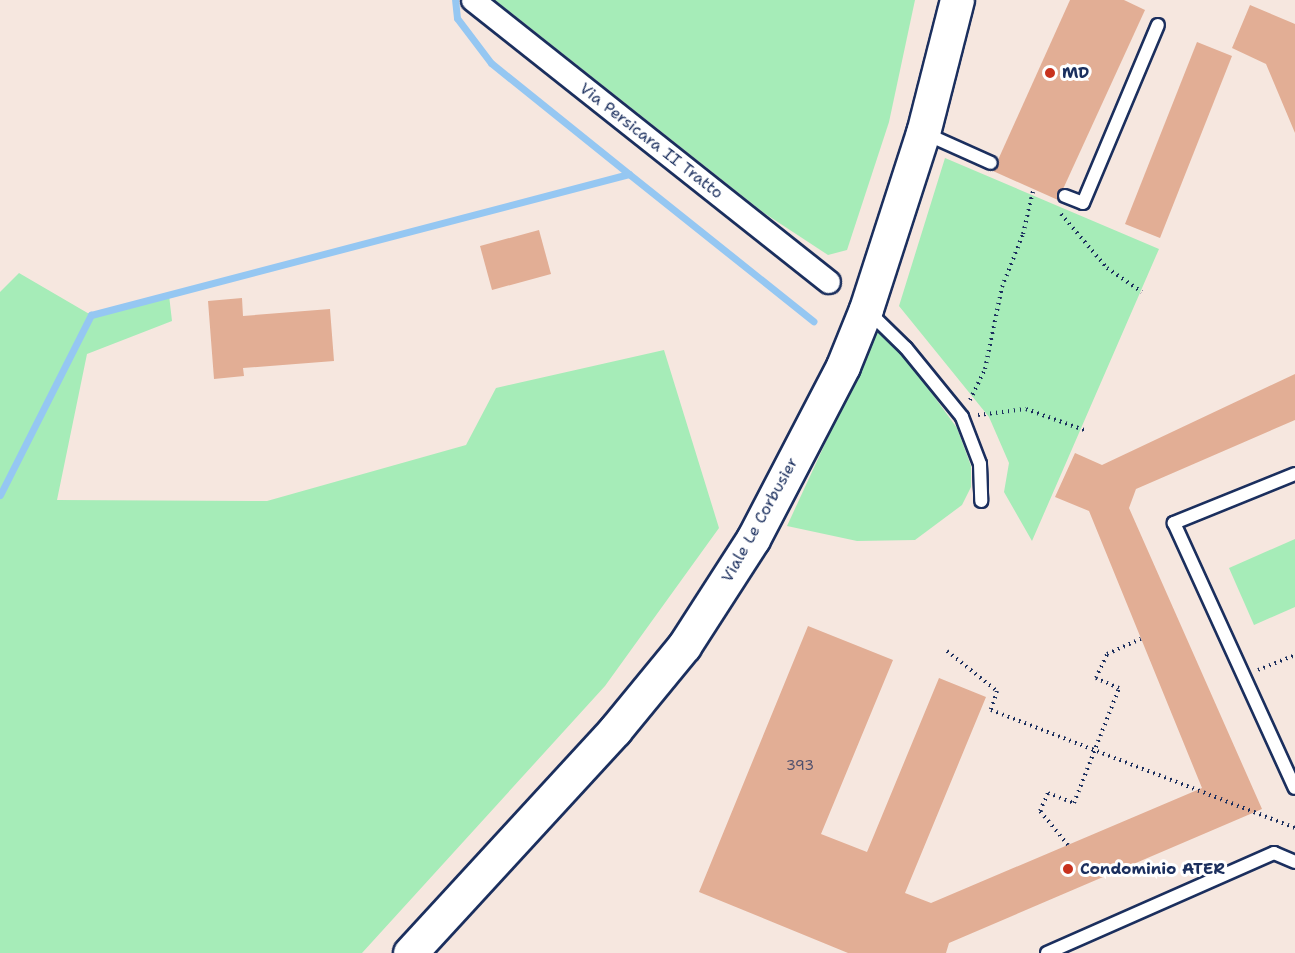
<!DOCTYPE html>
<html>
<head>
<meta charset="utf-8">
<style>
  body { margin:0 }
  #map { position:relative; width:1295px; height:953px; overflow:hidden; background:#f6e7df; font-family:"Shantell Sans",sans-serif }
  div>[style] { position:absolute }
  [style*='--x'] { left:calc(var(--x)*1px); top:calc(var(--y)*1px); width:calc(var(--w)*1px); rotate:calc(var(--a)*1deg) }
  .green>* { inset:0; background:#a6ecb8 }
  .stream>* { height:7px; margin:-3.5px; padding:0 3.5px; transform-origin:3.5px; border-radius:3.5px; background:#95c7f2 }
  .building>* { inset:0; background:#e2ae95 }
  .path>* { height:4px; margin-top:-2px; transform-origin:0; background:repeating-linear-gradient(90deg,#1b2f5e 0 1.5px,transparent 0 6px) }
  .roads { filter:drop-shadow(2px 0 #1b2f5e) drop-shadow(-2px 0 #1b2f5e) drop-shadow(0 2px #1b2f5e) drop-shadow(0 -2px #1b2f5e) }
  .lane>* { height:12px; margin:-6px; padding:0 6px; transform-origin:6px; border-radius:6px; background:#fff }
  .street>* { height:22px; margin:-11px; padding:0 11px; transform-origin:11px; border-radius:11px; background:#fff }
  .secondary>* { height:33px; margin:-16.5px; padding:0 16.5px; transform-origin:16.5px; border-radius:16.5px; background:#fff }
  .dots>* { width:16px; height:16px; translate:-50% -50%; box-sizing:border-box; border:3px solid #fff; border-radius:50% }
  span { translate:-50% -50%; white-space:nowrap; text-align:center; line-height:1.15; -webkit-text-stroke:6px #fff; paint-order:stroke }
  .number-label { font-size:14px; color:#4d4f6c }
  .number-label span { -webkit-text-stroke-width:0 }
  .poi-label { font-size:16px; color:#1b2f5e; font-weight:700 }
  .left { translate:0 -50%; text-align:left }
  .street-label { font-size:16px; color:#1b2f5e }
</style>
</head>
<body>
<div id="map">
  <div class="green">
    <div style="clip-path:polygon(495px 0,915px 0,889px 122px,847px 250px,828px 255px,764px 213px)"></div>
    <div style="clip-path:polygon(945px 158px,1159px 249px,1032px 541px,1004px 492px,1009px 463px,989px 417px,899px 306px)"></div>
    <div style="clip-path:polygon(19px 273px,91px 315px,169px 295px,172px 321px,87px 354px,57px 500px,267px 501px,466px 445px,496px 388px,664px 350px,719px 528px,605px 686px,362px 953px,0 953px,0 292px)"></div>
    <div style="clip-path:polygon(878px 329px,904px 355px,957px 428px,971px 466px,971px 487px,962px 505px,915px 540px,857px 541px,787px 526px)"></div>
    <div style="clip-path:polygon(1295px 539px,1295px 607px,1254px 625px,1229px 568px)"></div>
  </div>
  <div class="stream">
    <div style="--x:629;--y:174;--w:236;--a:38.6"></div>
    <div style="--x:0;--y:495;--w:202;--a:-63.2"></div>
    <div style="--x:91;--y:315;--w:556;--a:-14.69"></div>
    <div style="--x:629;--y:174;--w:177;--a:-141.2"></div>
    <div style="--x:491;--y:63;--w:56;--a:-127.1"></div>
    <div style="--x:457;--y:18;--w:18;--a:-96"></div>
  </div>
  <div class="building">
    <div style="clip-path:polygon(1070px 0,1124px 0,1145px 10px,1058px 200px,993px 171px)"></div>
    <div style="clip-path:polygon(1250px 5px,1295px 24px,1295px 133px,1266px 64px,1232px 48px)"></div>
    <div style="clip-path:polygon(1197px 42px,1232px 56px,1160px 238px,1125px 224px)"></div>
    <div style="clip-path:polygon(539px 230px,551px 274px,492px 290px,480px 246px)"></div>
    <div style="clip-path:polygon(242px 298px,243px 316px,330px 309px,334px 361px,243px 368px,244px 376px,214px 379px,208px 301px)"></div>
    <div style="clip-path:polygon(1295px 374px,1295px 420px,1136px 489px,1129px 508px,1262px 809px,949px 943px,946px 953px,848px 953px,699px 892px,808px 626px,893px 660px,821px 834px,867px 852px,939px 678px,986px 697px,905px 893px,931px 903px,1202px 788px,1089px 511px,1055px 497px,1075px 453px,1102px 465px)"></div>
  </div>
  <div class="path">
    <div style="--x:1061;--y:214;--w:71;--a:49.6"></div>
    <div style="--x:1107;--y:268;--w:42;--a:34.4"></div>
    <div style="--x:970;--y:400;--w:34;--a:-64"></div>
    <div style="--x:985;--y:369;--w:84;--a:-78.3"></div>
    <div style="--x:1002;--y:287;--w:57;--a:-68.4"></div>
    <div style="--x:1023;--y:234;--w:44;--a:-76.9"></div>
    <div style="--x:978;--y:415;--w:48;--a:-7.1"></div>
    <div style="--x:1026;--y:409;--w:65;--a:19.8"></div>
    <div style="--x:947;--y:651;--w:64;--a:38.7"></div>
    <div style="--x:997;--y:691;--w:20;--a:108"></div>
    <div style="--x:991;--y:710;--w:326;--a:21.2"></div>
    <div style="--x:1258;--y:670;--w:40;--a:-22"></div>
    <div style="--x:1068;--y:845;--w:44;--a:-129.5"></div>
    <div style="--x:1040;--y:811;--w:20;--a:-66"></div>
    <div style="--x:1048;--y:793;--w:28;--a:21"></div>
    <div style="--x:1074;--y:803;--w:123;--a:-68.6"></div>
    <div style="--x:1119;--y:688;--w:25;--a:-157"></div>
    <div style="--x:1096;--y:678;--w:26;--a:-65"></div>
    <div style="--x:1107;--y:654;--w:37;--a:-24"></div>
  </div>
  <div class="roads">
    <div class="lane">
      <div style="--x:924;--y:133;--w:73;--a:24.1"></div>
      <div style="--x:1065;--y:196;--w:19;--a:21"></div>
      <div style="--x:1083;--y:203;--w:193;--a:-67.2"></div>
      <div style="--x:867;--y:310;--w:54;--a:44.3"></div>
      <div style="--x:906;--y:348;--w:89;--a:50.9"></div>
      <div style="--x:962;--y:417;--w:50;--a:69"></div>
      <div style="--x:980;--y:464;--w:37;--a:88"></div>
      <div style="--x:1295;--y:474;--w:131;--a:158"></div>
      <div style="--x:1174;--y:523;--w:291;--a:65.5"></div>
      <div style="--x:1047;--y:953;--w:248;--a:-23.8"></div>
      <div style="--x:1274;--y:853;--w:23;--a:23"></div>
    </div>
    <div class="street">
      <div style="--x:473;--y:0;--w:454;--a:38.4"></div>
    </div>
    <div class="secondary">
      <div style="--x:410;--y:953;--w:303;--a:-47.4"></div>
      <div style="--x:615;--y:730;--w:109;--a:-50.6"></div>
      <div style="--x:684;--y:646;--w:127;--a:-57.2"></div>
      <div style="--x:753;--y:539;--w:195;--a:-62.5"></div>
      <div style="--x:843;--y:366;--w:61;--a:-68"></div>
      <div style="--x:866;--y:309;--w:185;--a:-72.1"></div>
      <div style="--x:923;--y:133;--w:137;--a:-75.7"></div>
    </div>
  </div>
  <div class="dots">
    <div style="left:1050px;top:73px;background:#c8321e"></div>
    <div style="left:1068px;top:869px;background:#c8321e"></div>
  </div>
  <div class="number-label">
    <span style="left:800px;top:765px">393</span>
  </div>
  <div class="poi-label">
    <span class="left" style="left:1062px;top:73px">MD</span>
    <span class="left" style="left:1080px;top:869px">Condominio ATER</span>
  </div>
  <div class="street-label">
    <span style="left:651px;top:141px;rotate:38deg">Via Persicara II Tratto</span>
    <span style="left:760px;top:520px;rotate:-61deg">Viale Le Corbusier</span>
  </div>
</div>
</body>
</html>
